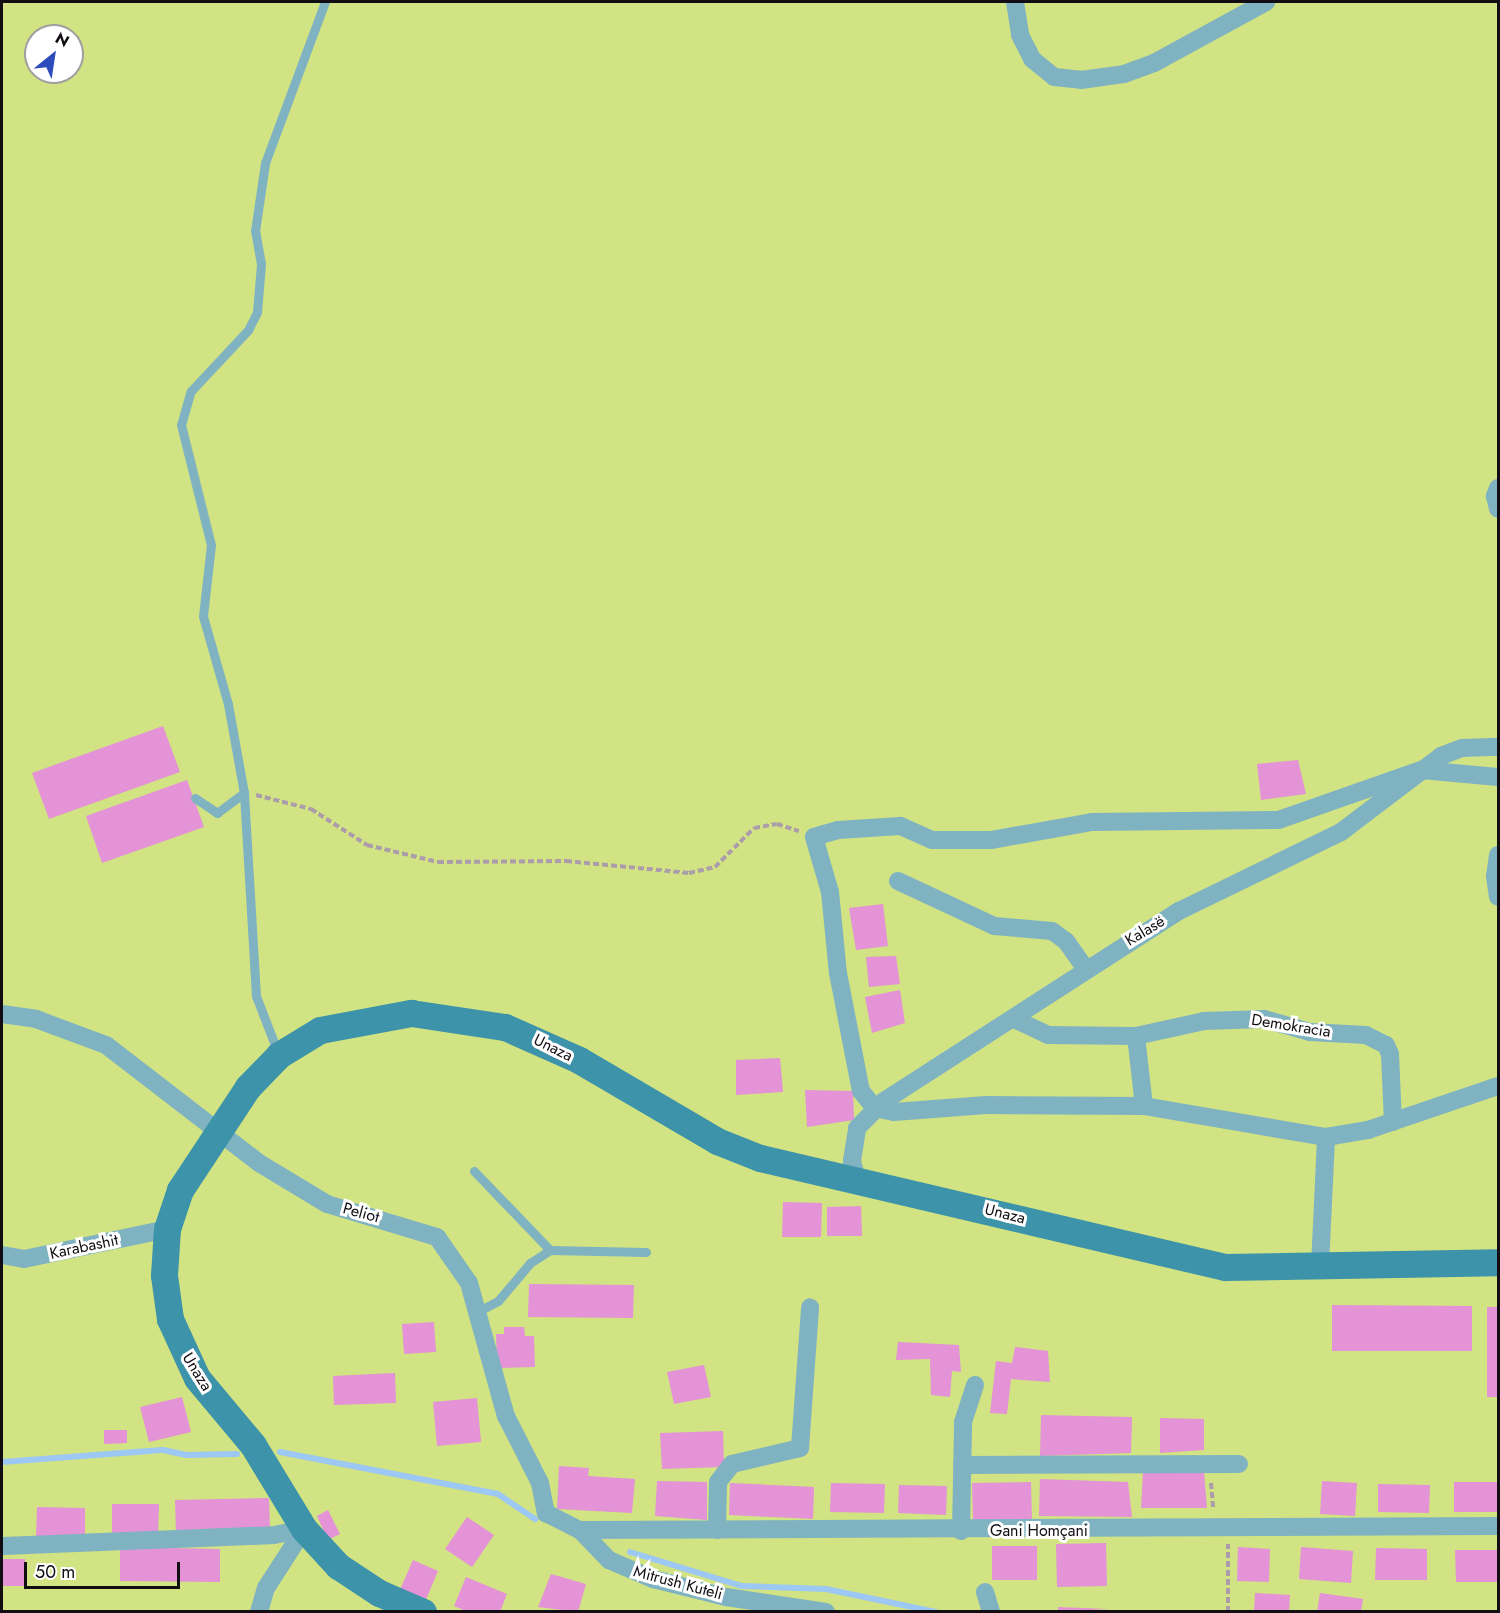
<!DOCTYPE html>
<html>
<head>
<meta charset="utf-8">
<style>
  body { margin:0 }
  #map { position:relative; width:1500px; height:1613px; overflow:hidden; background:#feecfc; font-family:Jost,sans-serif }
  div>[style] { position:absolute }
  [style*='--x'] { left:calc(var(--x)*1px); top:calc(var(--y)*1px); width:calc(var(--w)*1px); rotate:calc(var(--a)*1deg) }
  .green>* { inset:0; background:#d1e382 }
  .stream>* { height:6px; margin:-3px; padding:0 3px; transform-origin:3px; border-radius:3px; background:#9cc8f3 }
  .building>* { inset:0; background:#e393d6 }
  .path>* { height:4px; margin-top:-2px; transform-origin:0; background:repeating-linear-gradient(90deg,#ab9da9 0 6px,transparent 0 9px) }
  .lane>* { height:9px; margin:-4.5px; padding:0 4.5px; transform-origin:4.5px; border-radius:4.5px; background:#80b3c2 }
  .street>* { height:18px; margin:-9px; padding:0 9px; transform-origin:9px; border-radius:9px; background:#80b3c2 }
  .secondary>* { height:27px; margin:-13.5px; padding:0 13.5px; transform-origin:13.5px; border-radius:13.5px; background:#3d93a9 }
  span { translate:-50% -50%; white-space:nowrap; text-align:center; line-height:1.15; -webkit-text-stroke:6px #fff; paint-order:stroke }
  .street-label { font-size:16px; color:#120d12 }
  .frame { position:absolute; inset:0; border:3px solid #120d12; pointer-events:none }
  .north { position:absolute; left:24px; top:24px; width:60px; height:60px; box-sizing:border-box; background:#fff; border:2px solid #a09ea0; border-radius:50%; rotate:30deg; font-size:16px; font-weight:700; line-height:24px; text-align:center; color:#120d12 }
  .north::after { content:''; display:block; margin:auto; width:21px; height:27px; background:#2e4bbb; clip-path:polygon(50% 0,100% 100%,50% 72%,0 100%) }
  .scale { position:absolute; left:24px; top:1562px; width:156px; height:27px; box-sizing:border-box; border:3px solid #120d12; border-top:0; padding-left:8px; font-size:18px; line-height:21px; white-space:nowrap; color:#120d12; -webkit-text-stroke:4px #fff; paint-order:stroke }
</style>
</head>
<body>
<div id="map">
  <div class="green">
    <div style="clip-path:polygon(evenodd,2px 2px,1498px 2px,1498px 1611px,2px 1612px,2px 2px,36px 36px,72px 36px,72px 72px,36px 72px,36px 36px)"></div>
  </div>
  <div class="stream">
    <div style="--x:280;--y:1452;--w:222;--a:10.9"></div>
    <div style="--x:498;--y:1494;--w:45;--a:34"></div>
    <div style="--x:2;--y:1462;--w:161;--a:-4.3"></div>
    <div style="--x:163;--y:1450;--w:24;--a:12"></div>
    <div style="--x:186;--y:1455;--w:51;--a:-1.1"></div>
    <div style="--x:630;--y:1552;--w:117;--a:16.9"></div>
    <div style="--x:742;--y:1586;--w:84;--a:2"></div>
    <div style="--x:826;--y:1589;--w:112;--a:11.8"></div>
  </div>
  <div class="building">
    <div style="clip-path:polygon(163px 726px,180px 772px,49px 819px,32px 773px)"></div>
    <div style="clip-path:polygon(1298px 760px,1306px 794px,1261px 800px,1257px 764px)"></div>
    <div style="clip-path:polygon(187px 780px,204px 827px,102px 863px,86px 816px)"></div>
    <div style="clip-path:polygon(883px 904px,888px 946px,856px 950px,849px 908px)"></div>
    <div style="clip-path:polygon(896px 956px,900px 984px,869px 987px,866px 957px)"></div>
    <div style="clip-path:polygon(900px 990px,905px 1023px,872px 1033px,865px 997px)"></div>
    <div style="clip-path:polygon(780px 1058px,783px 1092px,736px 1095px,736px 1060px)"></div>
    <div style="clip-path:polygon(805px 1090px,853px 1091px,854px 1120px,807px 1127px)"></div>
    <div style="clip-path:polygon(783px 1202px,822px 1203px,821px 1237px,782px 1237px)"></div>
    <div style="clip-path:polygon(861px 1206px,862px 1236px,827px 1236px,827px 1207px)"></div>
    <div style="clip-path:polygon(529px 1284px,634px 1285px,633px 1318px,528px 1317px)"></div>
    <div style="clip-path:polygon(1332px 1305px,1472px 1306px,1472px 1351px,1332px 1351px)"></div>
    <div style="clip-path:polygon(1487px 1307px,1498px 1307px,1498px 1397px,1487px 1397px)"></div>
    <div style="clip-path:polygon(434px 1322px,436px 1352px,404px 1354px,402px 1324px)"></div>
    <div style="clip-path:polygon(504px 1327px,524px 1327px,525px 1336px,534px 1336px,535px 1367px,497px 1368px,496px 1334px,504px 1334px)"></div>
    <div style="clip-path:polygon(898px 1342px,959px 1345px,961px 1372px,952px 1371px,950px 1397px,931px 1395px,930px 1359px,896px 1360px)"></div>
    <div style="clip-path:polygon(1015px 1347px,1048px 1351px,1050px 1382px,1011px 1379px,1007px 1414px,990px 1413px,996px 1361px,1012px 1363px)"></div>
    <div style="clip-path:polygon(704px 1365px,711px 1397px,674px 1404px,667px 1372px)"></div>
    <div style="clip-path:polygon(395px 1373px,396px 1403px,334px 1405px,333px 1376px)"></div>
    <div style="clip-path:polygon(182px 1397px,191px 1432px,149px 1442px,140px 1407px)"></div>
    <div style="clip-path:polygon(477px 1398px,481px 1442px,437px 1446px,433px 1402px)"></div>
    <div style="clip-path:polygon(1041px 1415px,1132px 1417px,1131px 1453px,1040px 1456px)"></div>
    <div style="clip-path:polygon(1160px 1418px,1204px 1419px,1204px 1450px,1160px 1453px)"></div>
    <div style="clip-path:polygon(104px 1430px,127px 1430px,127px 1443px,104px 1444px)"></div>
    <div style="clip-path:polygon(723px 1431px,724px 1467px,662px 1469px,660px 1433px)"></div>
    <div style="clip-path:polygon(559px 1466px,589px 1468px,588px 1476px,635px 1479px,632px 1513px,557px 1509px)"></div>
    <div style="clip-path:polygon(1143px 1471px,1204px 1472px,1207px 1508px,1141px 1508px)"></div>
    <div style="clip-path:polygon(1040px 1479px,1128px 1482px,1132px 1517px,1039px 1516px)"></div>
    <div style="clip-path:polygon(657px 1481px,707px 1482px,707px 1520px,655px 1516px)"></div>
    <div style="clip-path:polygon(1322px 1481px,1357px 1483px,1355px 1516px,1320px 1514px)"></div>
    <div style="clip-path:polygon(1031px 1482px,1032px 1520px,973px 1521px,972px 1483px)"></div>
    <div style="clip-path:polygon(1454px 1482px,1498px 1482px,1498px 1512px,1454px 1512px)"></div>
    <div style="clip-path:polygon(730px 1483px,814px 1487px,813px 1519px,729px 1515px)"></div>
    <div style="clip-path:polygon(831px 1483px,885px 1484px,884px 1513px,830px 1512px)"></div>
    <div style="clip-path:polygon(1378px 1484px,1430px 1485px,1429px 1513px,1378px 1512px)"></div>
    <div style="clip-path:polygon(899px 1485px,947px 1486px,946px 1515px,898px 1513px)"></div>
    <div style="clip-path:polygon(269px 1498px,270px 1530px,176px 1533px,175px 1500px)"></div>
    <div style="clip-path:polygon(112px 1504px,159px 1504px,158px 1535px,112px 1535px)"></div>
    <div style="clip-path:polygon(37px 1507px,85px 1508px,85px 1539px,36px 1538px)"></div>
    <div style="clip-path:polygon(328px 1510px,340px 1534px,328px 1540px,317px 1516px)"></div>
    <div style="clip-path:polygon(467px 1517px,494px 1535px,472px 1567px,445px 1549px)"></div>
    <div style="clip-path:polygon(1106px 1543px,1107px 1586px,1057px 1587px,1056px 1544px)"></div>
    <div style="clip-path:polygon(992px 1546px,1037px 1546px,1037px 1580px,992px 1580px)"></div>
    <div style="clip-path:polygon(120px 1547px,220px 1549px,220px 1582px,120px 1581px)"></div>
    <div style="clip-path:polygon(1238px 1547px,1270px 1549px,1269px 1582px,1237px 1581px)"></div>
    <div style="clip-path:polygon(1301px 1547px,1353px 1551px,1351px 1583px,1299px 1579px)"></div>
    <div style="clip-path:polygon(1376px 1548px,1427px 1549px,1427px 1580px,1375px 1580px)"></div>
    <div style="clip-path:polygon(1455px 1550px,1498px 1550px,1498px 1582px,1456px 1582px)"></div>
    <div style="clip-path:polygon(2px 1559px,25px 1559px,25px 1586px,2px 1586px)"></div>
    <div style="clip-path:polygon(413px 1560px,438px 1571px,425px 1602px,399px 1592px)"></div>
    <div style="clip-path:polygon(551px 1574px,586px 1584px,578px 1612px,538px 1607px)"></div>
    <div style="clip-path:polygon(466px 1577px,507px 1594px,500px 1612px,468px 1612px,454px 1606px)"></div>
    <div style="clip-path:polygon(1255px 1593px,1290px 1595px,1289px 1612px,1254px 1612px)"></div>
    <div style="clip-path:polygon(1320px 1593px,1363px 1599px,1361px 1612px,1317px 1612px)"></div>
    <div style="clip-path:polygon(1058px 1607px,1108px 1609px,1058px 1612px)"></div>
  </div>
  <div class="path">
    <div style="--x:256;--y:795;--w:57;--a:14.3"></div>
    <div style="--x:311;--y:809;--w:67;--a:32.7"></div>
    <div style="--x:367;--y:845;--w:73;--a:13.5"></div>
    <div style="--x:438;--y:862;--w:128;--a:-0.4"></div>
    <div style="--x:566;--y:861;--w:124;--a:5.6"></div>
    <div style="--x:689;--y:873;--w:27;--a:-13"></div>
    <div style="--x:715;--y:867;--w:55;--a:-45"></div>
    <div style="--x:754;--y:828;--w:23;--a:-10"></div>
    <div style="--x:777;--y:824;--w:23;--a:18"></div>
    <div style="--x:1211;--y:1483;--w:25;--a:85"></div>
    <div style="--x:1228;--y:1612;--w:68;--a:-90"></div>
  </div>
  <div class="lane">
    <div style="--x:195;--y:798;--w:27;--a:34"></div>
    <div style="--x:217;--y:813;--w:34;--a:-37"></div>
    <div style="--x:278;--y:1053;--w:61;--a:-111.1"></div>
    <div style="--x:256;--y:996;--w:203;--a:-93.4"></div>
    <div style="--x:244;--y:793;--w:90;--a:-100.2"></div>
    <div style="--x:228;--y:704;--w:91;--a:-105.9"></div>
    <div style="--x:203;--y:616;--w:71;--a:-83.6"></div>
    <div style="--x:211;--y:545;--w:124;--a:-104"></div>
    <div style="--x:181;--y:425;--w:35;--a:-74"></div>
    <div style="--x:191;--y:391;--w:83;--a:-46.9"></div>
    <div style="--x:248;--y:330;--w:20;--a:-63"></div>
    <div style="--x:257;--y:312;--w:48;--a:-85.2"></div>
    <div style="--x:261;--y:264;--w:34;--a:-100"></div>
    <div style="--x:255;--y:231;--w:69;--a:-81.6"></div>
    <div style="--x:265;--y:163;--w:172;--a:-69.6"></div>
    <div style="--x:474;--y:1171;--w:110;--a:46.1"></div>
    <div style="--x:477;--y:1312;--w:24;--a:-28"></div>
    <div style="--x:498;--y:1301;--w:50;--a:-49.9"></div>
    <div style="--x:530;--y:1263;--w:24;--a:-33"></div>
    <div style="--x:550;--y:1250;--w:96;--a:1.2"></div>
  </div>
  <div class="street">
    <div style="--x:1015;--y:2;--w:33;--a:81"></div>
    <div style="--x:1020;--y:35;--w:27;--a:63"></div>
    <div style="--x:1032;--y:59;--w:28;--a:39"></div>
    <div style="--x:1054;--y:77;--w:27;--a:6"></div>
    <div style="--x:1081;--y:80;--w:43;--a:-7.9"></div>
    <div style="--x:1124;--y:74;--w:32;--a:-20"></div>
    <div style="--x:1154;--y:63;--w:128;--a:-28.6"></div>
    <div style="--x:1498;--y:488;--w:9;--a:111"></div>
    <div style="--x:1495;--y:496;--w:13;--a:77"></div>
    <div style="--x:1498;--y:777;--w:77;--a:-174.8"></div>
    <div style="--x:1421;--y:770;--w:151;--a:160.7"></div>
    <div style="--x:1278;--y:820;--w:186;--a:179.4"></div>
    <div style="--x:1092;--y:822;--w:103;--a:169.9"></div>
    <div style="--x:991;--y:840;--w:59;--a:180"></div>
    <div style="--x:932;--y:840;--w:35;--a:-156"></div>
    <div style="--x:900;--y:826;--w:62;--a:176.3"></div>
    <div style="--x:838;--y:830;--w:25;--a:164"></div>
    <div style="--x:814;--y:837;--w:57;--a:73.8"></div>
    <div style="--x:830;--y:892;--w:81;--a:84.4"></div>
    <div style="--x:838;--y:973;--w:120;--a:79"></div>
    <div style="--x:861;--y:1091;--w:22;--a:51"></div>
    <div style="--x:875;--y:1108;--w:19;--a:12"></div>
    <div style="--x:894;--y:1112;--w:92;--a:-4.4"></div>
    <div style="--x:986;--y:1105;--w:158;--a:0.4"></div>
    <div style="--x:1144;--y:1106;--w:185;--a:9.7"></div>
    <div style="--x:1326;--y:1137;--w:43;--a:-9.5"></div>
    <div style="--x:1368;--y:1130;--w:137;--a:-18.7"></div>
    <div style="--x:1498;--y:855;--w:21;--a:98"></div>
    <div style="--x:1495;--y:876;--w:21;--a:82"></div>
    <div style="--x:898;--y:881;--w:106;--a:25.1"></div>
    <div style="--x:994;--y:926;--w:58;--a:4.9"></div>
    <div style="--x:1052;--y:931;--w:17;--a:36"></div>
    <div style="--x:1066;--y:941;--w:35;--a:55"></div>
    <div style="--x:2;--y:1014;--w:34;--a:8"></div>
    <div style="--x:36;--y:1019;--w:75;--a:20.4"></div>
    <div style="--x:106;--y:1045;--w:193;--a:37.6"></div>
    <div style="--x:259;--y:1163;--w:79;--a:31.1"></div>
    <div style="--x:327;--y:1204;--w:115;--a:16.7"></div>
    <div style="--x:437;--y:1237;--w:56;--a:55.2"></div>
    <div style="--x:469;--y:1283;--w:138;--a:74.5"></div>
    <div style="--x:506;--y:1416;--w:75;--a:63.1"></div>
    <div style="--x:540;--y:1483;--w:31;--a:79"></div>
    <div style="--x:546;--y:1513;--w:38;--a:27"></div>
    <div style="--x:580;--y:1530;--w:42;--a:46"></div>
    <div style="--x:609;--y:1560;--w:48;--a:23.4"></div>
    <div style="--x:653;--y:1579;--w:75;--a:13.9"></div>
    <div style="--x:726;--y:1597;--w:101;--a:8.5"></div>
    <div style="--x:1014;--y:1019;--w:38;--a:25"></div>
    <div style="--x:1048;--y:1035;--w:88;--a:0.7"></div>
    <div style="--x:1136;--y:1036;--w:70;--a:-12.4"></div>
    <div style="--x:1204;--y:1021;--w:60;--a:-1.9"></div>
    <div style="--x:1264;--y:1019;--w:48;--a:15.8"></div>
    <div style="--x:1310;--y:1032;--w:56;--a:3.1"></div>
    <div style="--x:1366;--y:1035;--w:22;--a:27"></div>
    <div style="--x:1386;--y:1045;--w:10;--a:66"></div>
    <div style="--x:1390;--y:1054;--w:68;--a:87.5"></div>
    <div style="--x:1136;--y:1036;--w:70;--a:83.5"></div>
    <div style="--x:857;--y:1181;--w:21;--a:-104"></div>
    <div style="--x:852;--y:1161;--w:33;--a:-81"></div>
    <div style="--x:857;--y:1128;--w:38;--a:-45"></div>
    <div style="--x:884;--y:1101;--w:351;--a:-32.8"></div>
    <div style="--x:1179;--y:911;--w:180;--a:-26"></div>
    <div style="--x:1341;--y:832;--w:126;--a:-37.2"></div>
    <div style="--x:1441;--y:756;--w:22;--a:-21"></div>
    <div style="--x:1462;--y:748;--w:36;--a:-2"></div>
    <div style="--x:2;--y:1255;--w:22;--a:10"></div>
    <div style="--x:24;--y:1259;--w:146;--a:-11.8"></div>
    <div style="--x:1320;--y:1266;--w:129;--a:-87.3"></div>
    <div style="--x:962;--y:1465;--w:277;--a:-0.2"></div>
    <div style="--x:580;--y:1530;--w:918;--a:-0.25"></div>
    <div style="--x:717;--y:1530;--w:48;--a:-88.8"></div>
    <div style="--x:718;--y:1482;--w:23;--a:-52"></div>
    <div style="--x:732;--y:1464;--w:70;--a:-13.2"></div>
    <div style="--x:800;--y:1448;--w:141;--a:-85.9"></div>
    <div style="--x:961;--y:1531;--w:109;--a:-88.9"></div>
    <div style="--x:963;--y:1422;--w:39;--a:-72"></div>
    <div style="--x:3;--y:1546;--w:271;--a:-2.3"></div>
    <div style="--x:274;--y:1535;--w:31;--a:-11"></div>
    <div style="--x:985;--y:1592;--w:21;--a:73"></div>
    <div style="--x:259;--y:1612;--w:25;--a:-74"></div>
    <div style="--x:266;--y:1588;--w:70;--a:-57.2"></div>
  </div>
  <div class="secondary">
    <div style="--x:423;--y:1612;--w:48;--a:-156.6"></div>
    <div style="--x:379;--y:1593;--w:49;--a:-146.6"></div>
    <div style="--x:338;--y:1566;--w:50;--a:-132.6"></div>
    <div style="--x:304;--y:1529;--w:98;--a:-121.3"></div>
    <div style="--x:253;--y:1445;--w:87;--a:-129.9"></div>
    <div style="--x:197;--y:1378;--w:65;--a:-114.6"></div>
    <div style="--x:170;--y:1319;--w:44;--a:-97.8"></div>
    <div style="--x:164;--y:1275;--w:46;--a:-86.3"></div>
    <div style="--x:167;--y:1229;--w:41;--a:-71.6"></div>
    <div style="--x:180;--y:1190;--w:123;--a:-56.6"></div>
    <div style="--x:248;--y:1087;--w:45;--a:-45.9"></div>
    <div style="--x:279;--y:1055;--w:48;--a:-31.4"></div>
    <div style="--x:320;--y:1030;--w:93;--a:-10.6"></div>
    <div style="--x:411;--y:1013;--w:95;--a:8.5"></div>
    <div style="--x:505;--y:1027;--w:81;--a:24"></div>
    <div style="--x:579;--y:1060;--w:160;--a:30.4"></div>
    <div style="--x:717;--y:1141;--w:46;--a:21.6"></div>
    <div style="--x:760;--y:1158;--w:478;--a:13.2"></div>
    <div style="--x:1225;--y:1267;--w:273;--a:-1"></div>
  </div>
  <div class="street-label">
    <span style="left:1145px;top:931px;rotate:-31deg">Kalasë</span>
    <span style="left:1291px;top:1026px;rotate:9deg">Demokracia</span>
    <span style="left:553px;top:1048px;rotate:26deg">Unaza</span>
    <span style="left:361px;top:1213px;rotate:15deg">Peliot</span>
    <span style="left:1005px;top:1214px;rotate:14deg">Unaza</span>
    <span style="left:84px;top:1247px;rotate:-12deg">Karabashit</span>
    <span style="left:197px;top:1372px;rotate:58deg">Unaza</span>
    <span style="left:1039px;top:1531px">Gani Homçani</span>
    <span style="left:678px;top:1583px;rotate:15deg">Mitrush Kuteli</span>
  </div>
  <div class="frame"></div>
  <div class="north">N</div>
  <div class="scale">50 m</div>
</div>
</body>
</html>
